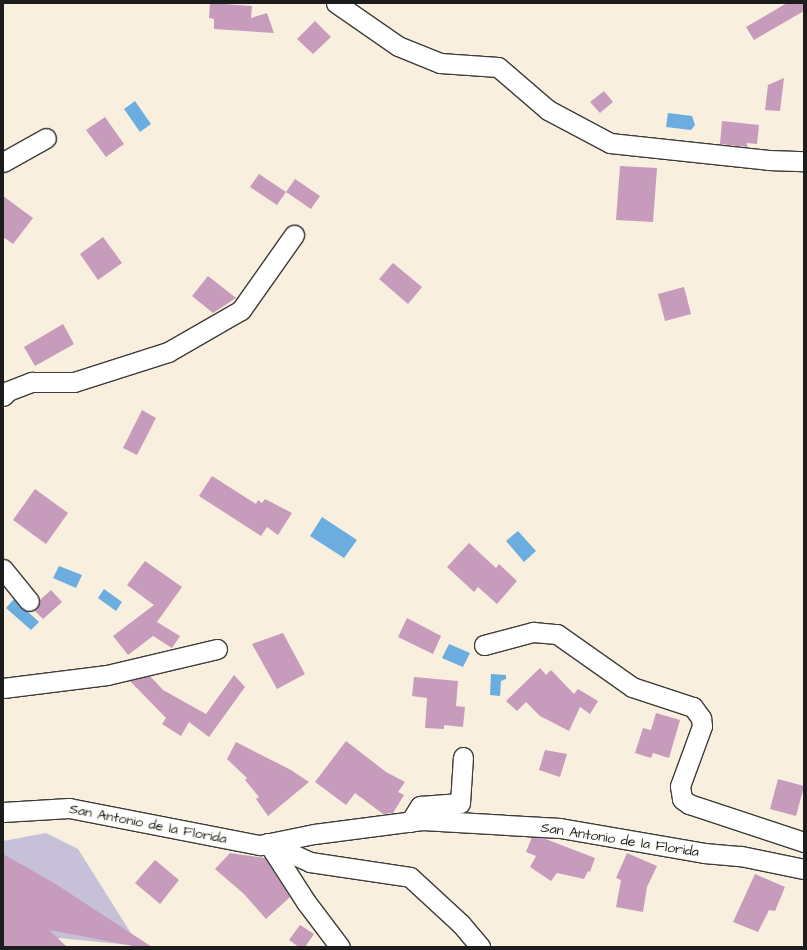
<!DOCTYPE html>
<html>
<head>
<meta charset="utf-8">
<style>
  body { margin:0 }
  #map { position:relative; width:807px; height:950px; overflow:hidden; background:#f8efde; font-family:"Architects Daughter",sans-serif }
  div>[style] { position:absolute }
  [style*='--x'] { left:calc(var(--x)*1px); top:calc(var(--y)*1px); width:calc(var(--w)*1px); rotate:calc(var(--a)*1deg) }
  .industrial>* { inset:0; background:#c6c0d9 }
  .water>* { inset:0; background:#6baddf }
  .building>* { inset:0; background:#c79bbc }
  .roads { filter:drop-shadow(1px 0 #3d3c39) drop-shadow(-1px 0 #3d3c39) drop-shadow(0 1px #3d3c39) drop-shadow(0 -1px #3d3c39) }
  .minor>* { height:19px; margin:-9.5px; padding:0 9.5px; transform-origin:9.5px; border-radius:9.5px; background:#fff }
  span { translate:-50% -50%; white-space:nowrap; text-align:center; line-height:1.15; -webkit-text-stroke:3px #fdfcf7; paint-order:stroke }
  .street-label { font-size:14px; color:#1c1c1c }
  .frame { position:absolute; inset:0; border:4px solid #1c1c1c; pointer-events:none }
</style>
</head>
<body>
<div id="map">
  <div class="industrial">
    <div style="clip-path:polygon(46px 833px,78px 849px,139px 946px,59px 938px,54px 947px,3px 947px,3px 841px)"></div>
  </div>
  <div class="water">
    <div style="clip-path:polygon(135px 101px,151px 124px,140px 132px,124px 109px)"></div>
    <div style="clip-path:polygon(668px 113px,692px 116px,695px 125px,691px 130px,666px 127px)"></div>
    <div style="clip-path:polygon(322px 517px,357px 540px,344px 558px,310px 536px)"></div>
    <div style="clip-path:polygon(518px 531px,536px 551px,524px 562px,506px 541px)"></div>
    <div style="clip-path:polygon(59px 566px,82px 575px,76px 588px,53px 578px)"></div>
    <div style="clip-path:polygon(104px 589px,122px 602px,116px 611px,98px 598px)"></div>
    <div style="clip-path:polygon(14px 599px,39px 622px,31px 630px,6px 608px)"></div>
    <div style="clip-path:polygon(449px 644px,470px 653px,463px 667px,442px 658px)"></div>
    <div style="clip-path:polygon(491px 674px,506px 675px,506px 679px,501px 681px,500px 696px,490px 695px)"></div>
  </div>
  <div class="building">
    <div style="clip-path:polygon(210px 3px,252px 6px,251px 18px,267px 13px,274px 33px,214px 29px,214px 19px,209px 18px)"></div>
    <div style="clip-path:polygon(787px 3px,804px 3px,804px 11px,754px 40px,746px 27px)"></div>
    <div style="clip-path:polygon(315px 21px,331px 37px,313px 54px,297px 39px)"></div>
    <div style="clip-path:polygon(784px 78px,780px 111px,765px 110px,768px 85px)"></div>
    <div style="clip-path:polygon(604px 91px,613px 102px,600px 113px,590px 102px)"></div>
    <div style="clip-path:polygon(105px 117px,124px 144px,106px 157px,86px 130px)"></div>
    <div style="clip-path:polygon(722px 121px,759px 125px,757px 144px,747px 143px,747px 147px,720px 144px)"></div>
    <div style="clip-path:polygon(620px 166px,657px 168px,653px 222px,616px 220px)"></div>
    <div style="clip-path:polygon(259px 174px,286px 192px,277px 205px,250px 187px)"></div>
    <div style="clip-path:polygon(295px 179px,320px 196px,311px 209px,286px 192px)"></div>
    <div style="clip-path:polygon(3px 196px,33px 218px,13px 244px,3px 237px)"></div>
    <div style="clip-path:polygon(103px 237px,122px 263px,98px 280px,80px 254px)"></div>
    <div style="clip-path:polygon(393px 263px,422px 287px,408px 304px,379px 279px)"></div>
    <div style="clip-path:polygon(208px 276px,236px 298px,213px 313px,192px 296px)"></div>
    <div style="clip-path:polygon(684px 287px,691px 314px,665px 321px,658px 294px)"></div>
    <div style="clip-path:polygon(63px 324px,74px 344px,35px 366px,24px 347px)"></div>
    <div style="clip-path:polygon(142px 410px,156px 418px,137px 455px,123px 448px)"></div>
    <div style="clip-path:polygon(212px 476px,256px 504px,258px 500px,262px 503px,265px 499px,292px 513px,278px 535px,267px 527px,261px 536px,199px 496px)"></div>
    <div style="clip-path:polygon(35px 489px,68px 513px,46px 544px,13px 520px)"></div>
    <div style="clip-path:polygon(469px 543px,496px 568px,499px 564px,517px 581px,497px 604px,478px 587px,474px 592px,447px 567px)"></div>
    <div style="clip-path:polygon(145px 561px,182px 587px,157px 622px,180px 636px,172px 648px,153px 636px,128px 655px,113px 636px,154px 605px,127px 585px)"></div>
    <div style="clip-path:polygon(51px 590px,62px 602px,43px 619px,34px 610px,40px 600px)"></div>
    <div style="clip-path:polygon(407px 618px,441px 636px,433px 654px,398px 637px)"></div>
    <div style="clip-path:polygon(283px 633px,305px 674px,277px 689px,252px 644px)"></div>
    <div style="clip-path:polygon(540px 668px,546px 675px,551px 670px,574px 694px,578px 689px,598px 701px,590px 714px,580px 707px,569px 731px,540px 716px,526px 702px,517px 711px,506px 701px)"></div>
    <div style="clip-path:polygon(234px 675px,245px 687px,209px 737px,189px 722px,181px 736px,162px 724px,166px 718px,130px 681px,150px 676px,163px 690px,206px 714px)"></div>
    <div style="clip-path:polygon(414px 677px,458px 681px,456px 706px,465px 707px,463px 727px,444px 725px,444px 729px,425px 728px,427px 698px,412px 696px)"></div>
    <div style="clip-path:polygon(656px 713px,680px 720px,669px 758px,653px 753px,651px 758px,635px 753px,643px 728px,651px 730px)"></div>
    <div style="clip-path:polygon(346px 741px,386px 772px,405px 782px,398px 792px,404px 795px,393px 813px,383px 814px,355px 793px,346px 805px,315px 782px)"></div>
    <div style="clip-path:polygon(236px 742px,291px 770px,309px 782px,268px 816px,256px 799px,259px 797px,245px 780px,247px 778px,227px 759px)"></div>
    <div style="clip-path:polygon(545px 750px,567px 754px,560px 777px,539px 770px)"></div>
    <div style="clip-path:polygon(778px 779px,804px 786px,796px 816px,770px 809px)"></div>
    <div style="clip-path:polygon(532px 837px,543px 838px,595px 858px,590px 872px,588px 871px,584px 879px,557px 873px,551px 881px,530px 867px,536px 856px,526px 852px)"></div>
    <div style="clip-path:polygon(230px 853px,265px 858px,290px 897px,266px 919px,244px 894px,215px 869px)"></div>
    <div style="clip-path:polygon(627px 853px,657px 866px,647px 887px,643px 912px,616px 907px,621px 880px,616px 878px)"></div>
    <div style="clip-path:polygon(3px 854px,54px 883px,152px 947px,139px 947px,49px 930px,67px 947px,3px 947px)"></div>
    <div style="clip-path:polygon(155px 860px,179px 880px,160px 904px,135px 883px)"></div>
    <div style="clip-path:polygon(755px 874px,785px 887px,775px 911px,769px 910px,758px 932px,733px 922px)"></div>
    <div style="clip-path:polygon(300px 925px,314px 934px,305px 947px,299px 947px,289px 940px)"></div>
  </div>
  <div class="roads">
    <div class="minor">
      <div style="--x:336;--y:3;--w:75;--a:34.7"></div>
      <div style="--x:398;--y:46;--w:45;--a:22"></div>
      <div style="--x:440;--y:63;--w:58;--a:3.9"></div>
      <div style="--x:498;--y:67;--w:66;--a:40.7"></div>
      <div style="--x:548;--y:110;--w:70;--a:28"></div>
      <div style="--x:610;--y:143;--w:159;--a:6.1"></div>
      <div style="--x:768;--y:160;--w:36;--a:2"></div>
      <div style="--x:3;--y:162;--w:49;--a:-29.2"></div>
      <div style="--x:3;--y:396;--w:7;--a:-45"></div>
      <div style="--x:8;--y:391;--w:26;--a:-21"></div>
      <div style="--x:32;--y:382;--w:42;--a:0"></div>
      <div style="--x:74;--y:382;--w:99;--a:-17.7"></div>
      <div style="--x:168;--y:352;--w:84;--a:-29.9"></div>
      <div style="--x:241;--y:310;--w:92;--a:-54.8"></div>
      <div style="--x:3;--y:569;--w:41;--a:50.9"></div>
      <div style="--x:484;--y:645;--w:51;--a:-14.9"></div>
      <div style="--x:533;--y:632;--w:24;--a:5"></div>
      <div style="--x:557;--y:634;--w:92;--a:35.2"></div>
      <div style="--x:632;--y:687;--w:64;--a:18.2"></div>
      <div style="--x:693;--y:707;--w:14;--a:54"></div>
      <div style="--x:701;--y:718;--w:8;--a:83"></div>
      <div style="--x:702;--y:726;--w:64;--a:110.1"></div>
      <div style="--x:680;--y:786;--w:13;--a:81"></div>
      <div style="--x:682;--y:799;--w:9;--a:36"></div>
      <div style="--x:689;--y:804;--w:121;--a:18.3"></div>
      <div style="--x:3;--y:688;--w:105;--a:-7.1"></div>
      <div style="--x:107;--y:675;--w:113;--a:-13.3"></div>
      <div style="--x:3;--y:812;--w:66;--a:-3.5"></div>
      <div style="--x:69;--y:808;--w:195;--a:11"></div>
      <div style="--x:260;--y:845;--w:55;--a:-11.5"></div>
      <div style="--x:314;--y:834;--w:109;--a:-7.4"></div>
      <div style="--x:422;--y:820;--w:138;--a:3.3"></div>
      <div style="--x:560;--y:828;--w:146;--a:9.8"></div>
      <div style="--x:704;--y:853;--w:37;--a:5"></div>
      <div style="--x:741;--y:856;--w:64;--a:11.7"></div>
      <div style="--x:410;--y:822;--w:19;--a:-58"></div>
      <div style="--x:420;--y:806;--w:40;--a:-4.3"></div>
      <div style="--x:460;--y:803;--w:46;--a:-86.3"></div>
      <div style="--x:268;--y:843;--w:46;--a:24.3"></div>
      <div style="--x:310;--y:862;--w:101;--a:8.5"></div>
      <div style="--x:410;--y:877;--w:69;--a:42.7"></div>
      <div style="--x:461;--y:924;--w:30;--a:50"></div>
      <div style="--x:268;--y:843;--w:70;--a:57.2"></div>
      <div style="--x:306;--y:902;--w:56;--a:52.9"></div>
    </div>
  </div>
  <div class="street-label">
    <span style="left:148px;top:824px;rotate:11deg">San Antonio de la Florida</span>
    <span style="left:620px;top:840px;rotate:9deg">San Antonio de la Florida</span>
  </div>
  <div class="frame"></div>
</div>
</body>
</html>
